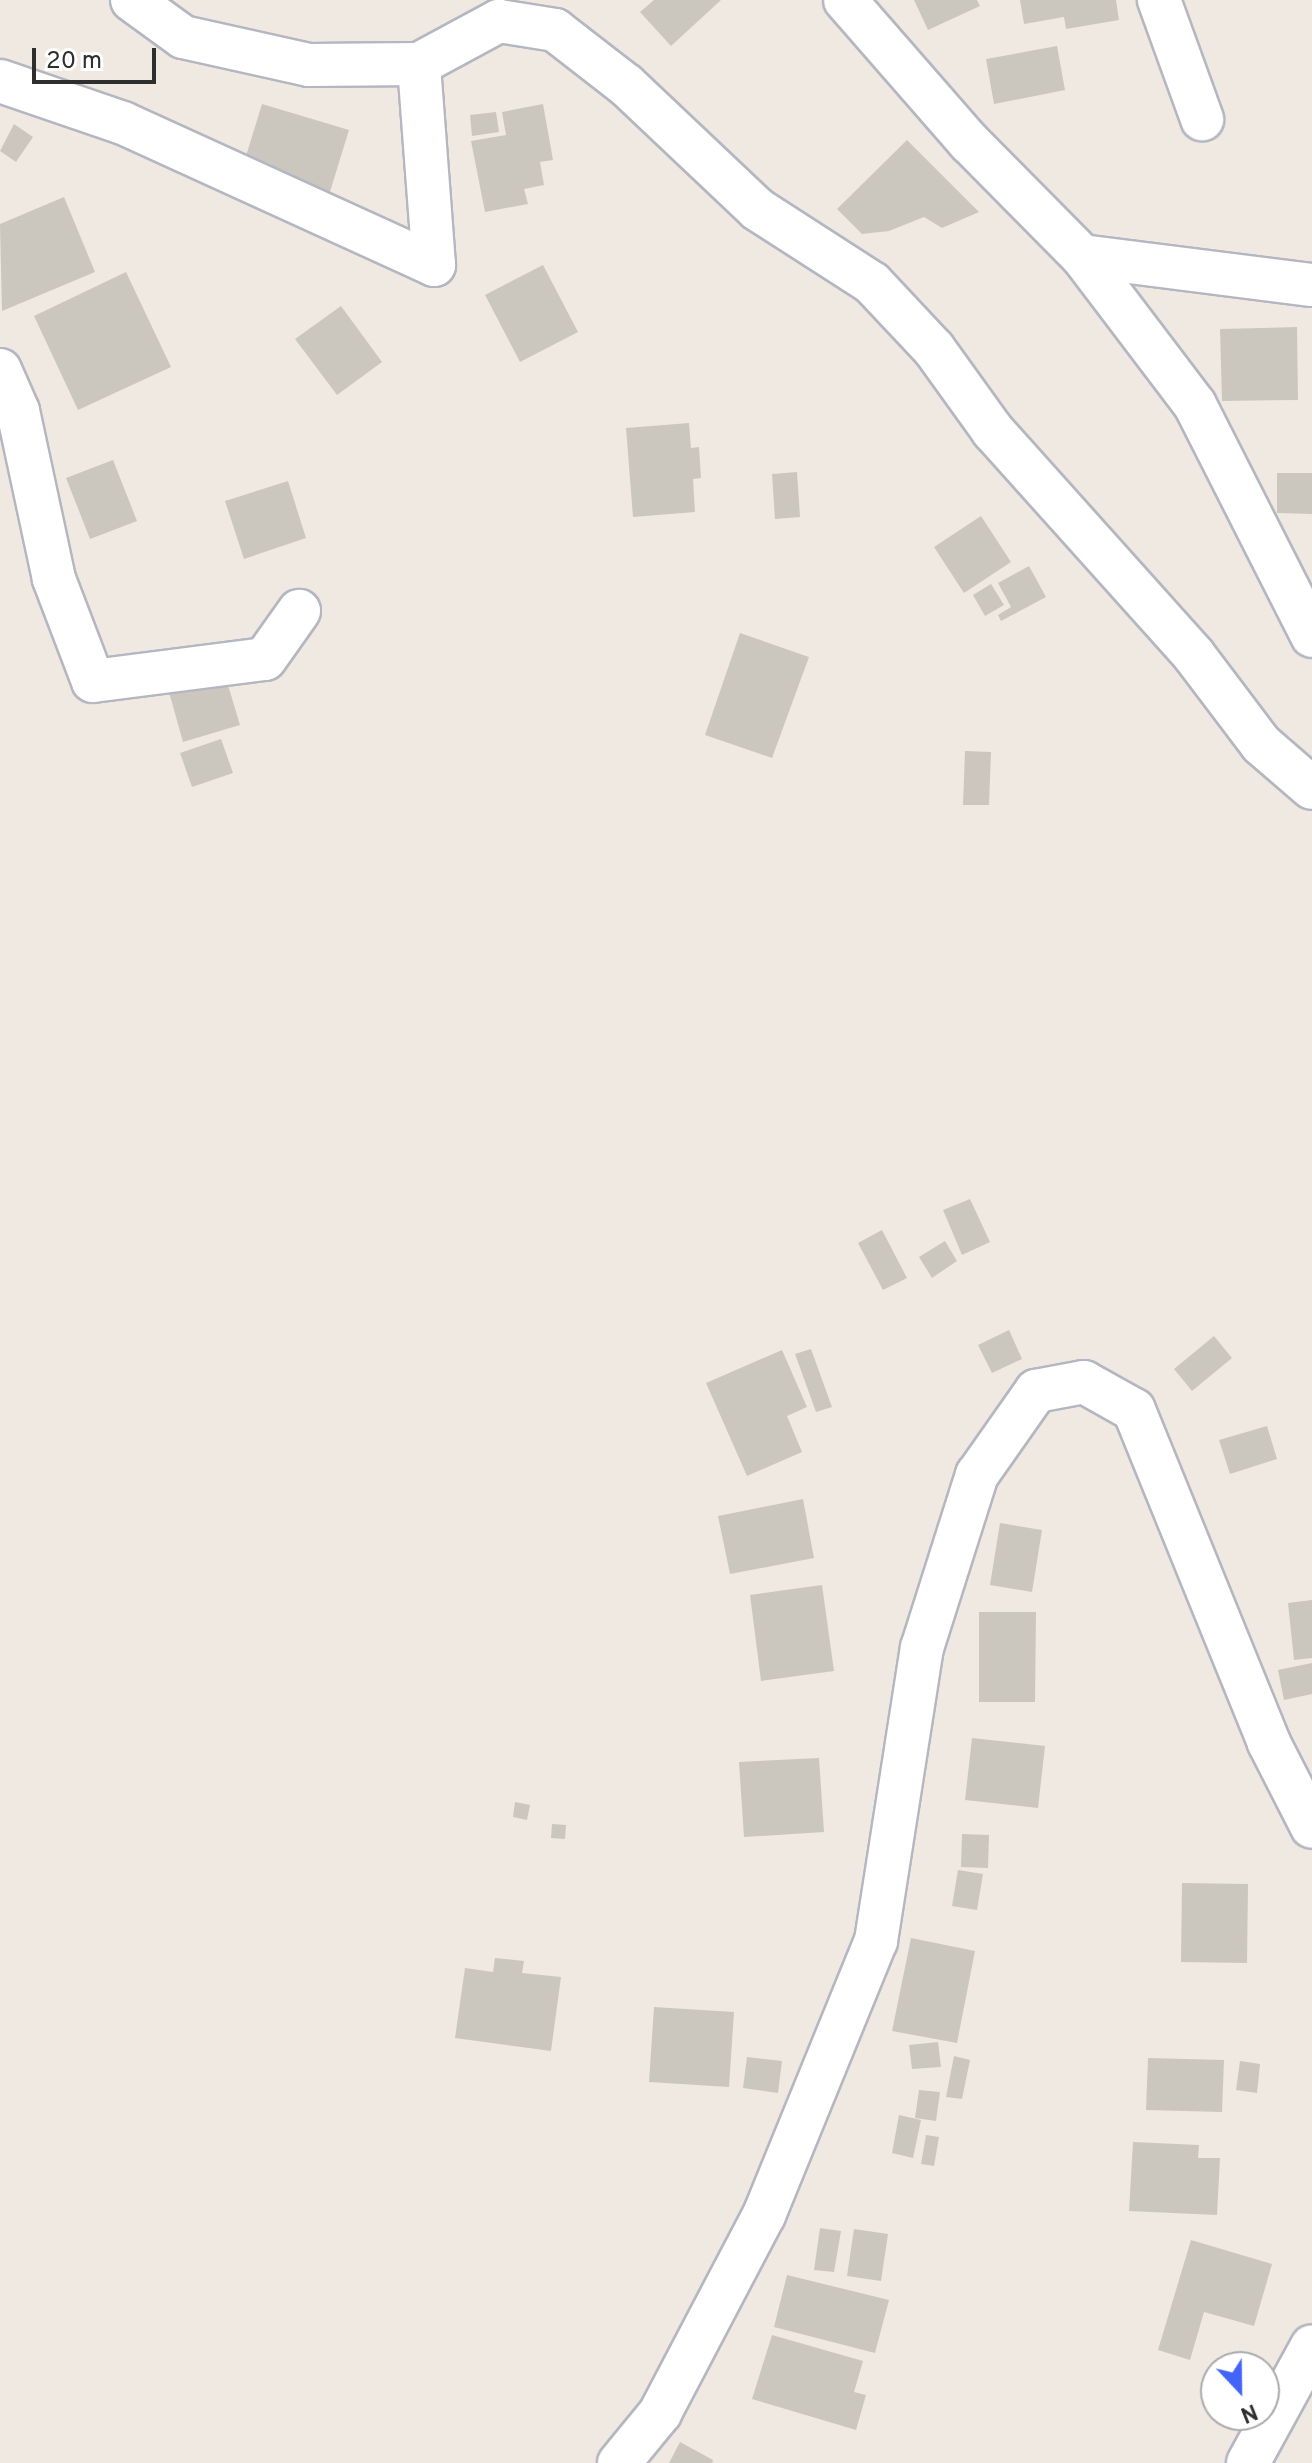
<!DOCTYPE html>
<html>
<head>
<meta charset="utf-8">
<style>
  body { margin:0 }
  #map { position:relative; width:1312px; height:2463px; overflow:hidden; background:#efe9e1; font-family:Overpass,sans-serif }
  div>[style] { position:absolute }
  [style*='--x'] { left:calc(var(--x)*1px); top:calc(var(--y)*1px); width:calc(var(--w)*1px); rotate:calc(var(--a)*1deg) }
  .building>* { inset:0; background:#cbc7bf }
  .roads { filter:drop-shadow(2px 0 #b4b7c1) drop-shadow(-2px 0 #b4b7c1) drop-shadow(0 2px #b4b7c1) drop-shadow(0 -2px #b4b7c1) }
  .minor>* { height:42px; margin:-21px; padding:0 21px; transform-origin:21px; border-radius:21px; background:#fff }
  span { translate:-50% -50%; white-space:nowrap; text-align:center; line-height:1.15; -webkit-text-stroke:7px #fff; paint-order:stroke }
  .north { position:absolute; left:1200px; top:2351px; width:80px; height:80px; box-sizing:border-box; background:#fff; border:2px solid #ababab; border-radius:50%; rotate:158deg; font-size:22px; font-weight:700; line-height:32px; text-align:center; color:#2e2e2e }
  .north::after { content:''; display:block; margin:auto; width:28px; height:36px; background:#4264fb; clip-path:polygon(50% 0,100% 100%,50% 72%,0 100%) }
  .scale { position:absolute; left:32px; top:48px; width:124px; height:36px; box-sizing:border-box; border:4px solid #2e2e2e; border-top:0; padding-left:10px; font-size:24px; line-height:28px; white-space:nowrap; color:#2e2e2e; -webkit-text-stroke:6px #fff; paint-order:stroke }
</style>
</head>
<body>
<div id="map">
  <div class="building">
    <div style="clip-path:polygon(654px 0,721px 0,671px 46px,640px 12px)"></div>
    <div style="clip-path:polygon(914px 0,977px 0,980px 6px,928px 30px)"></div>
    <div style="clip-path:polygon(1020px 0,1116px 0,1119px 20px,1066px 29px,1064px 17px,1024px 24px)"></div>
    <div style="clip-path:polygon(1057px 46px,1065px 90px,994px 104px,986px 59px)"></div>
    <div style="clip-path:polygon(262px 104px,349px 130px,329px 195px,242px 169px)"></div>
    <div style="clip-path:polygon(543px 104px,553px 160px,540px 162px,544px 185px,524px 189px,528px 204px,485px 212px,471px 141px,506px 135px,502px 112px)"></div>
    <div style="clip-path:polygon(496px 112px,499px 132px,472px 136px,470px 115px)"></div>
    <div style="clip-path:polygon(14px 124px,33px 137px,16px 162px,0 151px)"></div>
    <div style="clip-path:polygon(907px 140px,979px 212px,942px 228px,924px 217px,889px 231px,862px 234px,837px 209px)"></div>
    <div style="clip-path:polygon(64px 197px,95px 272px,2px 311px,0 224px)"></div>
    <div style="clip-path:polygon(543px 265px,578px 332px,520px 362px,485px 295px)"></div>
    <div style="clip-path:polygon(126px 272px,171px 367px,78px 410px,34px 316px)"></div>
    <div style="clip-path:polygon(341px 306px,382px 362px,337px 395px,295px 339px)"></div>
    <div style="clip-path:polygon(1297px 327px,1298px 400px,1222px 401px,1220px 329px)"></div>
    <div style="clip-path:polygon(689px 423px,691px 448px,699px 447px,701px 478px,693px 479px,695px 512px,633px 517px,626px 428px)"></div>
    <div style="clip-path:polygon(113px 460px,137px 521px,90px 539px,66px 478px)"></div>
    <div style="clip-path:polygon(797px 472px,800px 517px,775px 519px,772px 474px)"></div>
    <div style="clip-path:polygon(1277px 473px,1312px 473px,1312px 514px,1277px 513px)"></div>
    <div style="clip-path:polygon(288px 481px,306px 538px,244px 559px,225px 501px)"></div>
    <div style="clip-path:polygon(981px 516px,1011px 562px,964px 593px,934px 547px)"></div>
    <div style="clip-path:polygon(1029px 566px,1046px 597px,1001px 621px,998px 615px,1011px 607px,998px 583px)"></div>
    <div style="clip-path:polygon(991px 584px,1004px 605px,985px 616px,973px 595px)"></div>
    <div style="clip-path:polygon(740px 633px,809px 657px,772px 758px,705px 735px)"></div>
    <div style="clip-path:polygon(225px 675px,240px 725px,183px 742px,169px 692px)"></div>
    <div style="clip-path:polygon(221px 739px,233px 773px,192px 787px,180px 753px)"></div>
    <div style="clip-path:polygon(965px 751px,991px 752px,989px 805px,963px 805px)"></div>
    <div style="clip-path:polygon(970px 1199px,990px 1242px,962px 1255px,943px 1210px)"></div>
    <div style="clip-path:polygon(882px 1230px,907px 1278px,883px 1290px,858px 1243px)"></div>
    <div style="clip-path:polygon(945px 1241px,957px 1261px,932px 1278px,919px 1257px)"></div>
    <div style="clip-path:polygon(1009px 1330px,1022px 1359px,992px 1373px,978px 1345px)"></div>
    <div style="clip-path:polygon(1214px 1336px,1232px 1358px,1192px 1391px,1174px 1369px)"></div>
    <div style="clip-path:polygon(811px 1349px,832px 1407px,816px 1412px,795px 1354px)"></div>
    <div style="clip-path:polygon(782px 1350px,807px 1407px,787px 1416px,802px 1452px,747px 1476px,706px 1383px)"></div>
    <div style="clip-path:polygon(1267px 1426px,1277px 1459px,1230px 1474px,1219px 1440px)"></div>
    <div style="clip-path:polygon(803px 1499px,814px 1558px,730px 1574px,718px 1516px)"></div>
    <div style="clip-path:polygon(1000px 1523px,1042px 1530px,1032px 1592px,990px 1585px)"></div>
    <div style="clip-path:polygon(822px 1585px,834px 1671px,761px 1681px,750px 1595px)"></div>
    <div style="clip-path:polygon(1312px 1600px,1312px 1658px,1294px 1660px,1288px 1603px)"></div>
    <div style="clip-path:polygon(979px 1612px,1036px 1612px,1035px 1702px,979px 1702px)"></div>
    <div style="clip-path:polygon(1312px 1663px,1312px 1694px,1284px 1700px,1278px 1670px)"></div>
    <div style="clip-path:polygon(972px 1738px,1045px 1746px,1038px 1808px,965px 1800px)"></div>
    <div style="clip-path:polygon(819px 1758px,824px 1832px,744px 1837px,739px 1762px)"></div>
    <div style="clip-path:polygon(515px 1802px,530px 1805px,527px 1820px,513px 1817px)"></div>
    <div style="clip-path:polygon(552px 1824px,566px 1825px,565px 1839px,551px 1838px)"></div>
    <div style="clip-path:polygon(962px 1834px,989px 1835px,988px 1868px,961px 1867px)"></div>
    <div style="clip-path:polygon(958px 1870px,983px 1874px,977px 1910px,952px 1906px)"></div>
    <div style="clip-path:polygon(1182px 1883px,1248px 1884px,1247px 1963px,1181px 1962px)"></div>
    <div style="clip-path:polygon(911px 1938px,975px 1951px,957px 2043px,892px 2031px)"></div>
    <div style="clip-path:polygon(495px 1958px,524px 1961px,522px 1973px,561px 1977px,551px 2051px,455px 2038px,465px 1968px,493px 1972px)"></div>
    <div style="clip-path:polygon(654px 2007px,734px 2012px,729px 2087px,649px 2082px)"></div>
    <div style="clip-path:polygon(938px 2042px,941px 2067px,912px 2069px,909px 2045px)"></div>
    <div style="clip-path:polygon(954px 2056px,970px 2060px,962px 2099px,946px 2097px)"></div>
    <div style="clip-path:polygon(747px 2057px,782px 2061px,778px 2093px,743px 2088px)"></div>
    <div style="clip-path:polygon(1148px 2058px,1224px 2060px,1222px 2112px,1146px 2110px)"></div>
    <div style="clip-path:polygon(1240px 2061px,1260px 2064px,1257px 2093px,1236px 2090px)"></div>
    <div style="clip-path:polygon(919px 2090px,940px 2092px,936px 2121px,915px 2118px)"></div>
    <div style="clip-path:polygon(899px 2115px,921px 2120px,913px 2158px,892px 2153px)"></div>
    <div style="clip-path:polygon(926px 2135px,939px 2137px,934px 2166px,921px 2164px)"></div>
    <div style="clip-path:polygon(1133px 2142px,1199px 2145px,1198px 2158px,1220px 2158px,1217px 2215px,1129px 2211px)"></div>
    <div style="clip-path:polygon(820px 2228px,841px 2231px,834px 2272px,814px 2270px)"></div>
    <div style="clip-path:polygon(854px 2229px,888px 2234px,881px 2281px,847px 2276px)"></div>
    <div style="clip-path:polygon(1191px 2240px,1272px 2264px,1254px 2326px,1204px 2312px,1190px 2360px,1158px 2350px)"></div>
    <div style="clip-path:polygon(787px 2275px,889px 2300px,875px 2353px,774px 2327px)"></div>
    <div style="clip-path:polygon(772px 2335px,863px 2361px,854px 2392px,866px 2395px,856px 2430px,752px 2399px)"></div>
    <div style="clip-path:polygon(680px 2442px,713px 2460px,712px 2463px,669px 2463px)"></div>
  </div>
  <div class="roads">
    <div class="minor">
      <div style="--x:132;--y:0;--w:63;--a:36"></div>
      <div style="--x:183;--y:37;--w:129;--a:12.5"></div>
      <div style="--x:309;--y:65;--w:110;--a:-0.5"></div>
      <div style="--x:419;--y:64;--w:91;--a:-28.3"></div>
      <div style="--x:499;--y:21;--w:57;--a:9.1"></div>
      <div style="--x:555;--y:30;--w:90;--a:37.8"></div>
      <div style="--x:626;--y:85;--w:180;--a:43.4"></div>
      <div style="--x:757;--y:209;--w:137;--a:32.8"></div>
      <div style="--x:872;--y:283;--w:91;--a:46.8"></div>
      <div style="--x:934;--y:349;--w:101;--a:54.3"></div>
      <div style="--x:993;--y:431;--w:300;--a:48.1"></div>
      <div style="--x:1193;--y:654;--w:113;--a:52.9"></div>
      <div style="--x:1261;--y:744;--w:67;--a:40.8"></div>
      <div style="--x:845;--y:0;--w:189;--a:48.9"></div>
      <div style="--x:969;--y:142;--w:161;--a:45.3"></div>
      <div style="--x:1082;--y:256;--w:232;--a:7.2"></div>
      <div style="--x:1159;--y:0;--w:127;--a:70.1"></div>
      <div style="--x:0;--y:81;--w:130;--a:18.9"></div>
      <div style="--x:123;--y:123;--w:342;--a:24.5"></div>
      <div style="--x:434;--y:265;--w:202;--a:-94.3"></div>
      <div style="--x:1082;--y:256;--w:187;--a:52.8"></div>
      <div style="--x:1195;--y:405;--w:259;--a:63.1"></div>
      <div style="--x:0;--y:370;--w:45;--a:66.3"></div>
      <div style="--x:18;--y:411;--w:172;--a:77.9"></div>
      <div style="--x:54;--y:579;--w:109;--a:69.1"></div>
      <div style="--x:93;--y:681;--w:173;--a:-7.3"></div>
      <div style="--x:265;--y:659;--w:59;--a:-54.7"></div>
      <div style="--x:619;--y:2463;--w:65;--a:-50.6"></div>
      <div style="--x:660;--y:2413;--w:224;--a:-62.3"></div>
      <div style="--x:764;--y:2215;--w:296;--a:-67.8"></div>
      <div style="--x:876;--y:1941;--w:297;--a:-81.1"></div>
      <div style="--x:922;--y:1648;--w:182;--a:-72.4"></div>
      <div style="--x:977;--y:1475;--w:103;--a:-54.9"></div>
      <div style="--x:1036;--y:1391;--w:49;--a:-10.6"></div>
      <div style="--x:1084;--y:1382;--w:57;--a:29.2"></div>
      <div style="--x:1134;--y:1410;--w:359;--a:67.9"></div>
      <div style="--x:1269;--y:1743;--w:94;--a:62.9"></div>
      <div style="--x:1248;--y:2463;--w:133;--a:-61.3"></div>
    </div>
  </div>
  <div class="north">N</div>
  <div class="scale">20 m</div>
</div>
</body>
</html>
